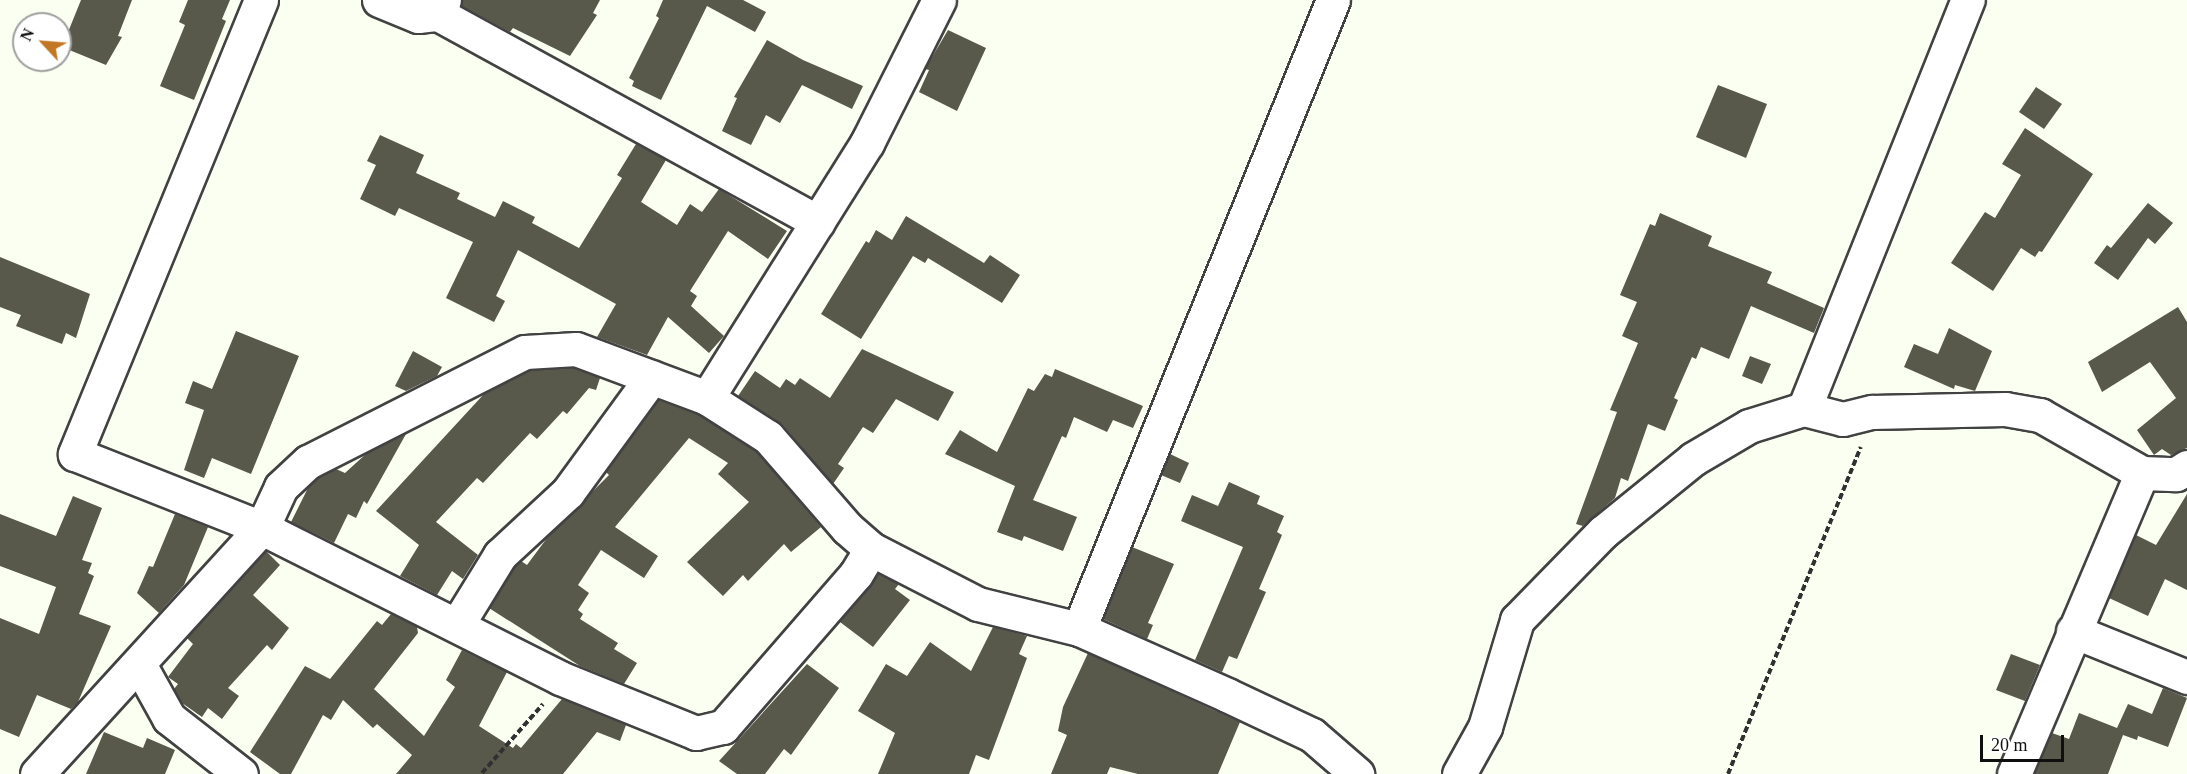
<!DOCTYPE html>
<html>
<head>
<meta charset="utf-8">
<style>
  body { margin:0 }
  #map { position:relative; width:2187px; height:774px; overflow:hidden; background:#fafff1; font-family:"Times New Roman",serif }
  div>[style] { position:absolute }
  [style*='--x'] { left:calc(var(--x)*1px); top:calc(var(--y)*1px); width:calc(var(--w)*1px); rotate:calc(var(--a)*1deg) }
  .building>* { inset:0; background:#58584b }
  .path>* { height:4px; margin-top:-2px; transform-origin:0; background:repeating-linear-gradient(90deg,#313131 0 6px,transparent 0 9px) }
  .roads { filter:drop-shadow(2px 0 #424242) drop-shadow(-2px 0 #424242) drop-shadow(0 2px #424242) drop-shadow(0 -2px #424242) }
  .minor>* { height:33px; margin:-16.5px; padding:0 16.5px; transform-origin:16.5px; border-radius:16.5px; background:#fff }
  span { translate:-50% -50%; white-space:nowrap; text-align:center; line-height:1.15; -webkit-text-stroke:6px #fff; paint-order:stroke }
  .north { position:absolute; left:12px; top:12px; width:60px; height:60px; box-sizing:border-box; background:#fff; border:2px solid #9f9f9f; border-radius:50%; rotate:296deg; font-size:16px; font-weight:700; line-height:24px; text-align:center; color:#0f0f0f }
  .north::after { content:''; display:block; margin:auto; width:21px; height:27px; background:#c27724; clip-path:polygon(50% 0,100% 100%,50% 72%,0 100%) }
  .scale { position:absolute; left:1980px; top:735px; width:84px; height:27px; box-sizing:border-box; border:3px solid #0f0f0f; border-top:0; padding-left:8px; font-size:18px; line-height:21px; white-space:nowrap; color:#0f0f0f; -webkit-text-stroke:4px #fff; paint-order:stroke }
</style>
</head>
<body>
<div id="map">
  <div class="building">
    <div style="clip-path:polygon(81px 0,132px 0,118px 36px,122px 37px,106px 65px,62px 47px)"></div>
    <div style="clip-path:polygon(188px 0,230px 0,222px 19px,226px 21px,194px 100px,160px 86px,185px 25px,179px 22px)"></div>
    <div style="clip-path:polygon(462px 0,600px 0,593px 13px,597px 15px,570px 56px,513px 28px,510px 32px,462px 6px)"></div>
    <div style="clip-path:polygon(663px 0,743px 0,766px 12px,755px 32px,707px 6px,661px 100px,632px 86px,634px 81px,629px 78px,659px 18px,656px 16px)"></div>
    <div style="clip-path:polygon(948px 30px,986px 48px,957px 111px,919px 92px,929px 70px,925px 69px)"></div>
    <div style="clip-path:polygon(767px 40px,803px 60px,863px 86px,852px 109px,802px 85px,780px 123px,766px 115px,751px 145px,722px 131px,737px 98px,734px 97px)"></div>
    <div style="clip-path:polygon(1718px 85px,1767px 104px,1746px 158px,1696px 137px)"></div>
    <div style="clip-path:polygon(2036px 87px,2062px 104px,2044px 129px,2019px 112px)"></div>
    <div style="clip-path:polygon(2025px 128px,2093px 174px,2042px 252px,2039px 251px,2035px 257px,2021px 248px,1993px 291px,1951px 263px,1985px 212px,1995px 218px,2021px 175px,2002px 164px)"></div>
    <div style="clip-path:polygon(380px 135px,424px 155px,416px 173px,460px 193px,457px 199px,495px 217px,503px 201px,535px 217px,532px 223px,579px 248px,622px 178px,617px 175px,636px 144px,666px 160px,641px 202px,677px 225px,690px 204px,702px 212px,719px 189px,787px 231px,768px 259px,728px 231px,690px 291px,697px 296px,691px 306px,724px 336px,709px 353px,668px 317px,647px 355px,597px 337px,616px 304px,518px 250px,496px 296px,505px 301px,494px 322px,446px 298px,473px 242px,399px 208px,395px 216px,360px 199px,376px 165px,367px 161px)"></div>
    <div style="clip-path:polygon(2148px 203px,2173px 223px,2155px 244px,2148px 238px,2118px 280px,2094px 263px,2107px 245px,2111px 248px)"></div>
    <div style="clip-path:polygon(1660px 213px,1712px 236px,1708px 246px,1772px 272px,1767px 283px,1824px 308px,1814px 333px,1751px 306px,1729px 359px,1701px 347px,1696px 359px,1692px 357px,1674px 398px,1678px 400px,1665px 431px,1648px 424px,1628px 481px,1621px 478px,1615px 498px,1583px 526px,1576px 524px,1617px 412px,1610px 410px,1638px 343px,1622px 336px,1637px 302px,1620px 295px,1650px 224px,1655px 226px)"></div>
    <div style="clip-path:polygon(906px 216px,984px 263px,990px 255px,1020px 275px,1002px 303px,928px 258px,925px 263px,913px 256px,861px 339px,821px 314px,866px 241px,869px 243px,876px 230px,892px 240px)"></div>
    <div style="clip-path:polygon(0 257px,90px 294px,76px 338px,66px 333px,62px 344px,16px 326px,21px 315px,0 307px)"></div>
    <div style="clip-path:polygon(2178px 307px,2187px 322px,2187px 448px,2171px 455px,2162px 449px,2154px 455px,2137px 430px,2176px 398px,2150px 362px,2102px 392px,2088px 362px)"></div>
    <div style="clip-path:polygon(1949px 328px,1992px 351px,1975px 391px,1955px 385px,1954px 389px,1904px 367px,1914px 344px,1938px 354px)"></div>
    <div style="clip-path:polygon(236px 331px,299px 356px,251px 474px,212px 458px,204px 478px,184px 470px,204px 410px,185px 403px,193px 381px,212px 389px)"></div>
    <div style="clip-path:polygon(862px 349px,954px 392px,938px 421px,896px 399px,873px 433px,863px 427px,838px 464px,844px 468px,833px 484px,782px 424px,738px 396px,755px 371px,780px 388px,786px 379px,795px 385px,800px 378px,830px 398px)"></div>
    <div style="clip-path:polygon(413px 351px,442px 367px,437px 376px,406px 391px,395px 386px)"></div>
    <div style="clip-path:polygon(1750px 356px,1771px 364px,1762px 384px,1742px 376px)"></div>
    <div style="clip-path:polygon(573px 368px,600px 378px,596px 390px,589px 388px,567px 414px,563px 411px,537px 439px,530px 433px,483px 483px,477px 478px,436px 522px,478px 555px,463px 579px,452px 571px,437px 595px,400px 576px,419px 545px,376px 511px,484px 394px,530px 370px)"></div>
    <div style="clip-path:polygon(1055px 369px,1143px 406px,1133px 428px,1113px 420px,1107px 432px,1074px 417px,1066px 438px,1062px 436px,1033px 500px,1077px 517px,1063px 551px,1024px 536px,1022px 541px,997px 532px,1015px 486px,945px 454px,960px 430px,997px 452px,1028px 388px,1034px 391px,1045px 374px,1052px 377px)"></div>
    <div style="clip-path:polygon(658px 400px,699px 415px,756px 451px,821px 527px,791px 552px,784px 544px,748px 581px,743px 575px,723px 596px,687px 562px,749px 502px,718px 474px,728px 463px,689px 438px,615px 527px,658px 556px,644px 578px,601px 550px,578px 585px,589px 593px,578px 610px,583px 614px,580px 619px,618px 643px,614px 649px,637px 663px,624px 684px,580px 666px,489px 608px,515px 567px,521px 561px,527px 565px,550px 534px,609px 475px,606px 472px)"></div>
    <div style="clip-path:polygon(406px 434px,367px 504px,364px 501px,356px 518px,348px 514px,334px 543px,291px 522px,309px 486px,319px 478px,336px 469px,345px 473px,367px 453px)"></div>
    <div style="clip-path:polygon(1170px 454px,1189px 463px,1180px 483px,1161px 475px)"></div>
    <div style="clip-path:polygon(1229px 482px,1260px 496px,1257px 504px,1284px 516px,1277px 532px,1282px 535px,1259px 589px,1266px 592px,1237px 659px,1229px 656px,1222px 672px,1195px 660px,1243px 547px,1181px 521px,1192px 495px,1218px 506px)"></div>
    <div style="clip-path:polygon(2187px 494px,2187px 590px,2165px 579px,2148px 616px,2109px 598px,2136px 535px,2156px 545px)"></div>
    <div style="clip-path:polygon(73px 496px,102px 508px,82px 560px,92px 563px,88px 573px,94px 576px,79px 614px,111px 626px,78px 702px,71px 709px,37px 695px,19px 737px,0 729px,0 618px,39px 634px,56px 587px,0 566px,0 514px,56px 536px)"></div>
    <div style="clip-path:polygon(175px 514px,208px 527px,184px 585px,159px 613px,137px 593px,149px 566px,153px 567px)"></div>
    <div style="clip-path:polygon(1132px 547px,1174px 564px,1148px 623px,1153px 625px,1147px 639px,1103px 619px)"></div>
    <div style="clip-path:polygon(266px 551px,280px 565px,253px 595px,289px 628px,272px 650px,267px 645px,228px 688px,239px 696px,222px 719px,208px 708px,202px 717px,182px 703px,174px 689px,178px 684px,168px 677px,193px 644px,187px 638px)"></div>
    <div style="clip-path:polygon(878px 574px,899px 584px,895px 589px,910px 600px,873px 647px,840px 622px)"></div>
    <div style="clip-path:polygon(391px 614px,417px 627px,418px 633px,374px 689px,424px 736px,455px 687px,446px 680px,462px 650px,507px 672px,479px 726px,513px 748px,516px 744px,521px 748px,562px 699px,626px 725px,620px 741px,597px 732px,563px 774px,396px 774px,412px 755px,377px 724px,373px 728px,343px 700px,331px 720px,323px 715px,291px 774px,280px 774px,250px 752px,305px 666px,330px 679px,377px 621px,382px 625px)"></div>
    <div style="clip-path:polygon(993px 627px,1027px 636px,1019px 654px,1027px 658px,989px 760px,976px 755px,969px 774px,878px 774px,895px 733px,858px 711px,886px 664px,907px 676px,930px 642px,971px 671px)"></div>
    <div style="clip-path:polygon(1088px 653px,1240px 722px,1218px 774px,1138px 774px,1110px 767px,1107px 774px,1051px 774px,1067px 735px,1058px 731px,1063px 707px)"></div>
    <div style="clip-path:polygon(2011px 654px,2040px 665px,2025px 701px,1996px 690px)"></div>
    <div style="clip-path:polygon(807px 664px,839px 688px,791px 755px,784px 749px,765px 774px,737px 774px,719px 761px)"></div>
    <div style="clip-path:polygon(2163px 688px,2187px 698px,2168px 747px,2138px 736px,2137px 740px,2123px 735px,2108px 774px,2034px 774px,2052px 733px,2069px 739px,2079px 713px,2117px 728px,2128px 704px,2152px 714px)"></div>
    <div style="clip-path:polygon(104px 732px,143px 748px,147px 738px,175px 750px,165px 774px,86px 774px)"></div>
  </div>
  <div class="path">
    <div style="--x:482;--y:773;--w:92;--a:-48.5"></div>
    <div style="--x:1728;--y:774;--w:353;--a:-67.9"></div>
  </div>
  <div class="roads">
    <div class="minor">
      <div style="--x:261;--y:0;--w:491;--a:112.3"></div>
      <div style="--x:75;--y:454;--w:201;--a:21.6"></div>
      <div style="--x:262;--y:528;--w:334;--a:26.7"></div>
      <div style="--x:560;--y:678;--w:147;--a:22"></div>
      <div style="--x:696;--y:733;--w:28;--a:-13"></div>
      <div style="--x:723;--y:727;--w:203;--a:-49"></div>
      <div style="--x:856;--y:574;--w:29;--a:-59"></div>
      <div style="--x:379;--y:0;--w:42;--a:22.3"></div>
      <div style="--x:418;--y:16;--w:20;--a:-6"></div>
      <div style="--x:438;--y:14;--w:15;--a:-67"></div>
      <div style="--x:438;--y:14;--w:433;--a:28.7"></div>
      <div style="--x:707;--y:398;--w:301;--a:-57.9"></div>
      <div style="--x:867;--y:143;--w:160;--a:-63.3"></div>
      <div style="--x:1804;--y:409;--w:441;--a:-68.2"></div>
      <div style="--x:457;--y:625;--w:82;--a:-58.4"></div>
      <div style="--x:500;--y:555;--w:93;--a:-42.8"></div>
      <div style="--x:568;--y:492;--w:142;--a:-53.9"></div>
      <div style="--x:1079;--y:629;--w:678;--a:-68.01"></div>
      <div style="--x:2073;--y:631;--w:123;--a:22"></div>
      <div style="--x:139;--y:664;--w:62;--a:60.9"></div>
      <div style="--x:169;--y:718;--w:91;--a:37.9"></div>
      <div style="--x:37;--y:774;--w:333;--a:-47.6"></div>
      <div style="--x:262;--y:528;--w:45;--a:-65.1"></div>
      <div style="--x:281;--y:487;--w:37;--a:-43"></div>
      <div style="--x:308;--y:462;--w:243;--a:-26.9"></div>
      <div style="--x:525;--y:352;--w:51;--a:-3.4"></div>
      <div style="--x:576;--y:349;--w:140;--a:20.5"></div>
      <div style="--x:707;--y:398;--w:72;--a:32.6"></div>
      <div style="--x:768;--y:437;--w:121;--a:49"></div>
      <div style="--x:847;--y:528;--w:32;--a:41"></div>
      <div style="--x:871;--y:549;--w:120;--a:27.2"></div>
      <div style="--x:978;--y:604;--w:104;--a:13.9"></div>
      <div style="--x:1079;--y:629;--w:162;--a:24"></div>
      <div style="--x:1227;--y:695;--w:94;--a:25.2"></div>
      <div style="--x:1312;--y:735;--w:60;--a:40.9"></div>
      <div style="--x:1459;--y:774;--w:54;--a:-61"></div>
      <div style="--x:1485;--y:727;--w:112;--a:-73.3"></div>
      <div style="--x:1517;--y:620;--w:123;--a:-45.7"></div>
      <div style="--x:1603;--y:532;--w:116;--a:-39"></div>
      <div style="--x:1693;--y:459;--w:65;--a:-30.5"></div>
      <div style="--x:1749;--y:426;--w:58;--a:-17.2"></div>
      <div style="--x:1804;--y:409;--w:40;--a:14.4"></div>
      <div style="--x:1843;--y:419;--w:30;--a:-14"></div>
      <div style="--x:1872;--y:412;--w:133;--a:-1.3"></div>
      <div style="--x:2005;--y:409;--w:36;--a:10"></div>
      <div style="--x:2040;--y:415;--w:117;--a:29.6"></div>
      <div style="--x:2142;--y:473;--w:34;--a:2"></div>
      <div style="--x:2176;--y:474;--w:13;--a:-32"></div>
      <div style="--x:2014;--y:774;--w:327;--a:-67"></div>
    </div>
  </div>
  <div class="north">N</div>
  <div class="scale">20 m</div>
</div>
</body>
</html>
